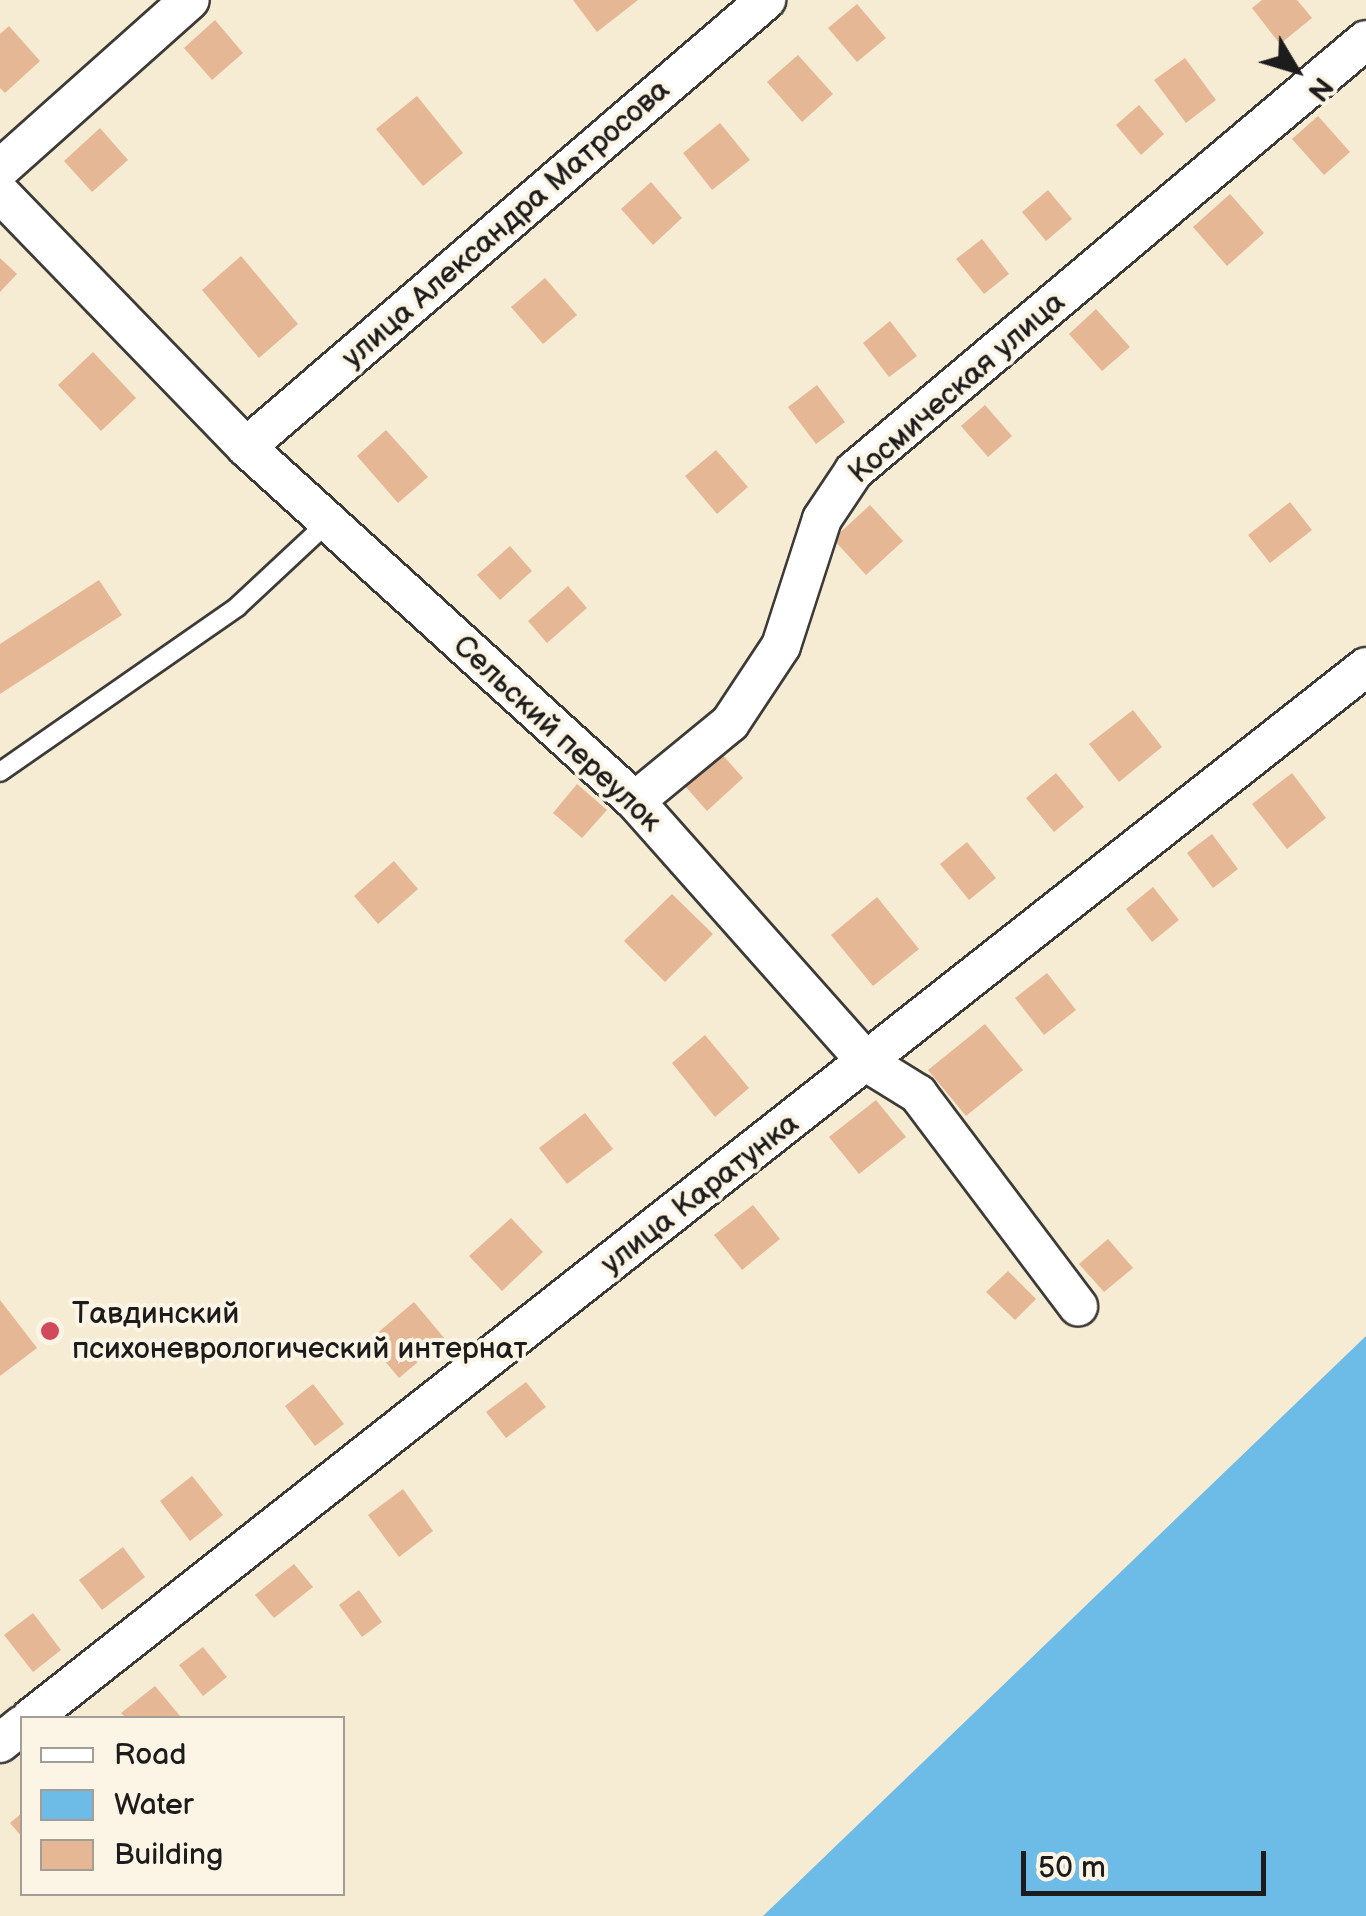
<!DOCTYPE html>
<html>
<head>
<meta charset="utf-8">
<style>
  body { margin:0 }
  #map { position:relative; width:1366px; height:1916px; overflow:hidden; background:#f6ebd3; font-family:"Balsamiq Sans",sans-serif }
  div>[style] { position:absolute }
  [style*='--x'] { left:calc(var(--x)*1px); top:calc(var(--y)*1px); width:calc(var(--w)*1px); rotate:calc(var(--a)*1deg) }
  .water>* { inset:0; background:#6dbce8 }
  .building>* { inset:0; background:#e6b795 }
  .roads { filter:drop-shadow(2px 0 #3d3b37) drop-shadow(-2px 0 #3d3b37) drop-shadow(0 2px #3d3b37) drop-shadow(0 -2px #3d3b37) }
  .lane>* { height:18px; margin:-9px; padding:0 9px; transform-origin:9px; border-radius:9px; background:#fff }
  .street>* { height:38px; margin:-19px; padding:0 19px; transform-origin:19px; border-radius:19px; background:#fff }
  .dots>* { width:28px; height:28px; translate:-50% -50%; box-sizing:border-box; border:5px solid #fcf5e5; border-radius:50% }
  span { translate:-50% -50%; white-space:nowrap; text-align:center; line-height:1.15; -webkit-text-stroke:8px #fcf5e5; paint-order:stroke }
  .street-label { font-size:30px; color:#1c1c1c }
  .poi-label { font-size:30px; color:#1c1c1c }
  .left { translate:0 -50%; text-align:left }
  .legend { position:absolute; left:20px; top:1716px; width:325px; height:180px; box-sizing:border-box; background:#fcf5e5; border:2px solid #a29e95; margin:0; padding:12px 18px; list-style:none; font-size:30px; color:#1c1c1c }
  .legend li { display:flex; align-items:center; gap:20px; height:50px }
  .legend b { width:50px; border:2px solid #a29e95 }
  .north { position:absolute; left:1246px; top:20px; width:100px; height:100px; -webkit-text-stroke:8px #fcf5e5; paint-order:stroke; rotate:128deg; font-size:28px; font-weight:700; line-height:40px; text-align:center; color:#1c1c1c }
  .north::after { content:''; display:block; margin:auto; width:35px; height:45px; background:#1c1c1c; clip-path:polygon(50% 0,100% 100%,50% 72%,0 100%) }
  .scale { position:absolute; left:1021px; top:1851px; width:245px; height:45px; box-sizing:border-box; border:5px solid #1c1c1c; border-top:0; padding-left:12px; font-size:30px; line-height:35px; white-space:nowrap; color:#1c1c1c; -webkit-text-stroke:8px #fcf5e5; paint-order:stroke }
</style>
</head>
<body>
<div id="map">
  <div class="water">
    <div style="clip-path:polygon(1366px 1336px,1366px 1916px,763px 1916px)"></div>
  </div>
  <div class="building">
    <div style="clip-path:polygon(573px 0,638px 0,597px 32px)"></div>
    <div style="clip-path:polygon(1262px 0,1297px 0,1312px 18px,1280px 44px,1252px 8px)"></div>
    <div style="clip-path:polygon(857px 4px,886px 38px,857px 62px,828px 28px)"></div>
    <div style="clip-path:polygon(215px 20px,243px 53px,212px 80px,184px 48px)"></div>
    <div style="clip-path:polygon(9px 26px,40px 61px,5px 93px,0 88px,0 34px)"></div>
    <div style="clip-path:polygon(798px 55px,833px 94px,802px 122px,767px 82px)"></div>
    <div style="clip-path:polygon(1185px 58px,1216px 100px,1186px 123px,1154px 80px)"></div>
    <div style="clip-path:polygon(417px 96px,463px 153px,423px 186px,376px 129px)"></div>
    <div style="clip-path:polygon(1139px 105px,1164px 134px,1141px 155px,1116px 125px)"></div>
    <div style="clip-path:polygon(1318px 116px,1350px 152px,1324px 175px,1292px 139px)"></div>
    <div style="clip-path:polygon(720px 123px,750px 160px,712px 190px,683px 153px)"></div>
    <div style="clip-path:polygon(100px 128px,128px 160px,92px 192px,64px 161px)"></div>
    <div style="clip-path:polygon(651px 182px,682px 218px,653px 245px,621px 209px)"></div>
    <div style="clip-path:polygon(1048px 190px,1072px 219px,1046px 241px,1022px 212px)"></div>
    <div style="clip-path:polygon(1230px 194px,1264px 233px,1227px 266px,1193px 227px)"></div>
    <div style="clip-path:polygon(982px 239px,1009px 274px,984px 294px,956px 259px)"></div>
    <div style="clip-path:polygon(241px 256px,298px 324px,259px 358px,202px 290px)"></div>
    <div style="clip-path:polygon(0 258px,17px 274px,0 292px)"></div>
    <div style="clip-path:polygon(545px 278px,577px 315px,543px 344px,511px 307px)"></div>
    <div style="clip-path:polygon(1096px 309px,1130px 347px,1102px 371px,1069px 334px)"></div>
    <div style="clip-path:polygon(890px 321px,917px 356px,889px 377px,863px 343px)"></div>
    <div style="clip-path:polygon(93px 352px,136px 398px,101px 431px,58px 385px)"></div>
    <div style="clip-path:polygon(817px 385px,845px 422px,816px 444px,788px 407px)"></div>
    <div style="clip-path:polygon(985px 405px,1012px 436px,988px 457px,961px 426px)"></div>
    <div style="clip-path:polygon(386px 430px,428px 477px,398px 503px,357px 456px)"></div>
    <div style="clip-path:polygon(716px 450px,748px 487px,717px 514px,685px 476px)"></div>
    <div style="clip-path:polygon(1290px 502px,1312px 530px,1270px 563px,1248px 535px)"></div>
    <div style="clip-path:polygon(870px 505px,903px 541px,866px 575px,833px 539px)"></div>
    <div style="clip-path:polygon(510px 546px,532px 571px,500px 600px,477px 575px)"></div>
    <div style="clip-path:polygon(99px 580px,122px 615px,0 694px,0 644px)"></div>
    <div style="clip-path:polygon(568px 586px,587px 608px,547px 643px,528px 621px)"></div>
    <div style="clip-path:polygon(1133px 710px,1162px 747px,1119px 782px,1089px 744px)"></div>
    <div style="clip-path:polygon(721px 753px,743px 778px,707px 811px,685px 786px)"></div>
    <div style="clip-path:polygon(1056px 773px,1084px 807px,1054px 832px,1026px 798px)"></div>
    <div style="clip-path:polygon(1292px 773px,1326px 818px,1287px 849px,1252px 804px)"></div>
    <div style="clip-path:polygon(577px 784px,607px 810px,582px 838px,553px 813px)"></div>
    <div style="clip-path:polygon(1212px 834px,1238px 869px,1213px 888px,1187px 853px)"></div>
    <div style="clip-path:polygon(967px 842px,996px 878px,969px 900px,940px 864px)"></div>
    <div style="clip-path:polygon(394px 861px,418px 889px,378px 924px,354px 896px)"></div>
    <div style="clip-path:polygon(1153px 887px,1179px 920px,1152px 942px,1126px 909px)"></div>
    <div style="clip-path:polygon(672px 894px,713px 934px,665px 982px,624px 941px)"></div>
    <div style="clip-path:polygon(877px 897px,919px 949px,873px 986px,831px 935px)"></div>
    <div style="clip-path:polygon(1047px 973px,1076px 1010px,1044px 1035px,1015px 998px)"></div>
    <div style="clip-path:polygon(985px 1024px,1023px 1070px,966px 1116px,928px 1070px)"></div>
    <div style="clip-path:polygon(705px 1035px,749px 1088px,715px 1117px,672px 1063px)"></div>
    <div style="clip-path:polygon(876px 1100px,906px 1137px,859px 1174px,829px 1137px)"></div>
    <div style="clip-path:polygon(585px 1113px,613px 1149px,567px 1184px,539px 1148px)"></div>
    <div style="clip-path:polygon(753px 1205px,780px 1239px,742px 1270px,714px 1235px)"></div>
    <div style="clip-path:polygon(511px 1218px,543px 1252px,502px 1291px,469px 1256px)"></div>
    <div style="clip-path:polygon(1108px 1239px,1133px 1268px,1104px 1292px,1079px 1264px)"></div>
    <div style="clip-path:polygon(1008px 1271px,1036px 1299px,1015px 1320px,986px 1292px)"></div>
    <div style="clip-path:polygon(0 1300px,37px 1348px,0 1376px)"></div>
    <div style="clip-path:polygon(414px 1302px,445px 1339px,399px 1378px,368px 1341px)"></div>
    <div style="clip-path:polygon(526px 1382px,546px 1407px,506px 1438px,486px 1412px)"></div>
    <div style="clip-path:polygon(313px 1384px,344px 1424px,315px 1446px,285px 1406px)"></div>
    <div style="clip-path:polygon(192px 1476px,223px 1515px,190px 1541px,160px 1501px)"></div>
    <div style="clip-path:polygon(403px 1489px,433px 1531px,399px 1557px,368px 1515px)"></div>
    <div style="clip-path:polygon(123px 1547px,145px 1577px,102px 1610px,79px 1580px)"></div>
    <div style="clip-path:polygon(294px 1564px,313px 1587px,274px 1618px,255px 1595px)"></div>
    <div style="clip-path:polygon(359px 1590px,382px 1622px,362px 1637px,339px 1605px)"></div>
    <div style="clip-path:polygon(33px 1613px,61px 1650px,33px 1672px,4px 1635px)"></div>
    <div style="clip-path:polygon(203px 1647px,227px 1677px,203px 1696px,179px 1665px)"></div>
    <div style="clip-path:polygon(155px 1686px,180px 1716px,126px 1718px,121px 1713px)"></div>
    <div style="clip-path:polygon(22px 1813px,22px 1837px,10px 1823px)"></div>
  </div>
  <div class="roads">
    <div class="lane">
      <div style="--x:0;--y:772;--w:289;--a:-34.8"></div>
      <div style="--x:237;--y:607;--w:125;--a:-43"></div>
    </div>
    <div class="street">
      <div style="--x:0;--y:169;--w:254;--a:-41.7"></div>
      <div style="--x:0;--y:193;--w:354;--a:45.9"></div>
      <div style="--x:246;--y:447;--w:526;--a:42.3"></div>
      <div style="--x:635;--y:801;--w:351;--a:48.4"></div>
      <div style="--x:868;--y:1063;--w:59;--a:31.8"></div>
      <div style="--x:918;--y:1094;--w:266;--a:53"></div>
      <div style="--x:246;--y:447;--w:686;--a:-40.68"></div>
      <div style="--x:635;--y:801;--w:123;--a:-39.4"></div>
      <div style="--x:730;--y:723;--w:92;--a:-56.5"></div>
      <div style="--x:781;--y:646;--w:133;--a:-72.1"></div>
      <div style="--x:822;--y:519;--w:58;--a:-56.3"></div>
      <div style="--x:854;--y:471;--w:669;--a:-40.09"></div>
      <div style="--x:31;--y:1718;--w:1699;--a:-38.21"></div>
      <div style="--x:0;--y:1743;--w:28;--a:-39"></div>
    </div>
  </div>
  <div class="dots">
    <div style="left:50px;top:1331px;background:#d1495b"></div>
  </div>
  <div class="street-label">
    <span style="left:506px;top:224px;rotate:-41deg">улица Александра Матросова</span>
    <span style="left:957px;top:388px;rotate:-41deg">Космическая улица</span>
    <span style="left:557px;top:734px;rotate:43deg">Сельский переулок</span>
    <span style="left:700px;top:1194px;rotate:-38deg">улица Каратунка</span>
  </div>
  <div class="poi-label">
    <span class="left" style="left:72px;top:1331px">Тавдинский<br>психоневрологический интернат</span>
  </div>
  <ul class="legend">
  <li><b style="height:12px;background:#fff"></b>Road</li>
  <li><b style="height:28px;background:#6dbce8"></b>Water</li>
  <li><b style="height:28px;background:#e6b795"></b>Building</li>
  </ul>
  <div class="north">N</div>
  <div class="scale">50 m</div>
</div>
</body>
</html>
